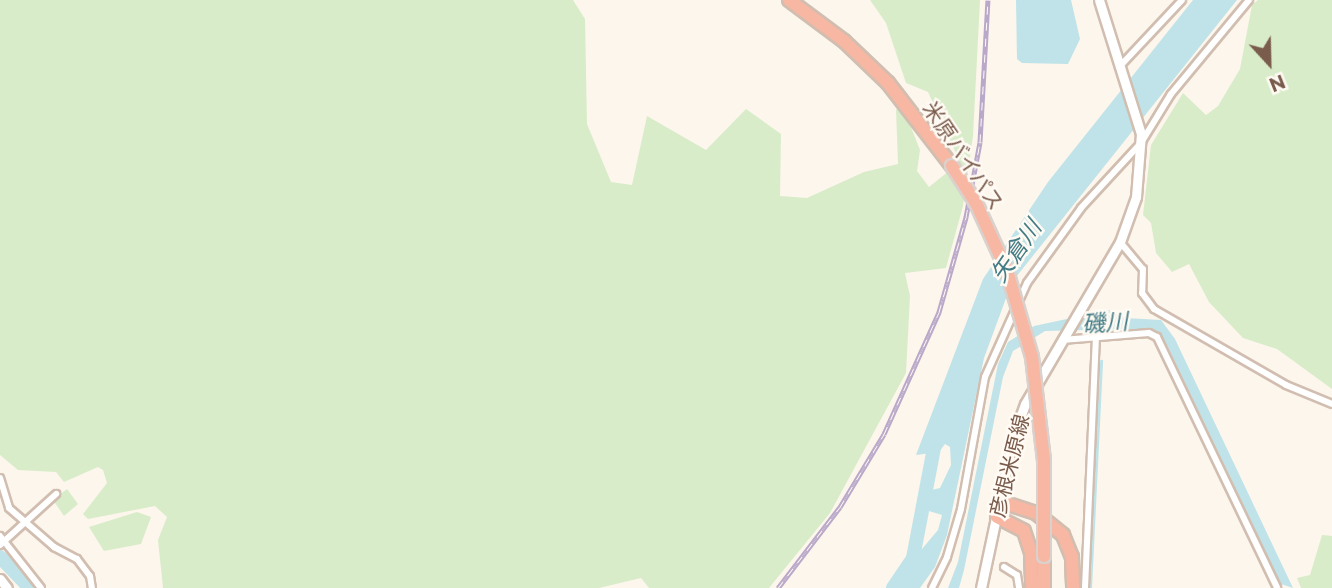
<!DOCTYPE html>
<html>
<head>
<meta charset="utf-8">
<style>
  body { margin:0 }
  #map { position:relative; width:1332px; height:588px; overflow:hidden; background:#fdf6ec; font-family:Montserrat,"Noto Sans JP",sans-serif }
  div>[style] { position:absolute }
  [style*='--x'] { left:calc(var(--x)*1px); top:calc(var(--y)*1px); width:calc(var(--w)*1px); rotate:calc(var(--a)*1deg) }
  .green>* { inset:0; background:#d8ecc9 }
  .water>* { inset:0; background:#bfe3e8 }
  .stream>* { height:2.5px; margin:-1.25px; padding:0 1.25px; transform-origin:1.25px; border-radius:1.25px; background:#bfe3e8 }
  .river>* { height:14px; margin:-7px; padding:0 7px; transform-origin:7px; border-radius:7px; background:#bfe3e8 }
  .roads { filter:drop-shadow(2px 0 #d1beb0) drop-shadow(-2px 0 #d1beb0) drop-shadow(0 2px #d1beb0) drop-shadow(0 -2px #d1beb0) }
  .street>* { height:6px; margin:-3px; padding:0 3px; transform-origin:3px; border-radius:3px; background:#fff }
  .secondary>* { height:9px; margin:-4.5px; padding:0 4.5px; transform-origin:4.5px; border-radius:4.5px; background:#fff }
  .highway>* { height:12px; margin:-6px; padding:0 6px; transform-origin:6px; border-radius:6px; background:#f7b7a3 }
  .rail>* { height:5px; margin-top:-2.5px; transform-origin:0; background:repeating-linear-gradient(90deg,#fffaf3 0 8px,#b9a8c9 0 16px); box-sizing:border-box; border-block:2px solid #b9a8c9 }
  .bridges { filter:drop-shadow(2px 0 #dad1cd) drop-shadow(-2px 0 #dad1cd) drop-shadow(0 2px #dad1cd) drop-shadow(0 -2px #dad1cd) }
  .highway-bridge>* { height:12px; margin:-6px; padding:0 6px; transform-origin:6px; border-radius:6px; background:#f7b7a3 }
  span { translate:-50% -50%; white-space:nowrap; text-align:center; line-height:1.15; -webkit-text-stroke:5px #fffaf3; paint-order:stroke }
  .street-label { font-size:21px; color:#7a5c4d }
  .water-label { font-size:23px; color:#437c86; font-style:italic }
  .north { position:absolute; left:1234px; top:28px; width:70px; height:70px; -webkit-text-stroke:5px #fffaf3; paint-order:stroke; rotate:158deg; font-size:19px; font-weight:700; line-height:28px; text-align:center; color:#7a5c4d }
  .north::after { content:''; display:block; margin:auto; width:24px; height:32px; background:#7a5c4d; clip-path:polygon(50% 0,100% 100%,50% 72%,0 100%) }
</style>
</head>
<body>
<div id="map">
  <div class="green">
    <div style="clip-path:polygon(0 0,573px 0,585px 19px,587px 124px,611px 182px,632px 185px,647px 116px,706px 150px,746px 109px,781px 134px,780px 196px,807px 198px,864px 172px,898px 164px,896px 109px,907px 117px,920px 150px,917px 171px,929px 187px,960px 162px,928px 92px,906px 83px,886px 23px,870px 0,980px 0,973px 136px,963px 206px,946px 268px,905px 273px,910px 296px,906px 373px,830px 513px,769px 588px,649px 588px,641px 578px,599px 588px,163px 588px,158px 540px,167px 517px,155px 506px,88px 519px,83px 514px,107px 483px,103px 470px,98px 467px,64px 482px,56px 472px,18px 470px,0 455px)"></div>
    <div style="clip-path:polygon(1258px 0,1332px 0,1332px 389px,1277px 349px,1243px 338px,1209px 302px,1189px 264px,1172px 272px,1156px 253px,1151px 223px,1143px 215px,1151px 145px,1183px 93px,1206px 115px,1218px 106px,1240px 69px,1252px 5px)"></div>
    <div style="clip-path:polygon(67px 489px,78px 504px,64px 516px,53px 500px)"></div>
    <div style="clip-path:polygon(137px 512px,151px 517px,141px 544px,104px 551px,89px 527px)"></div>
    <div style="clip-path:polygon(1322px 535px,1332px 536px,1332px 588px,1301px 588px,1297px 578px,1310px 575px)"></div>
  </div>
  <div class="water">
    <div style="clip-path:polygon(1016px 0,1071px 0,1080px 39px,1068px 64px,1022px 63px,1017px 59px)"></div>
    <div style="clip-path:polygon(1193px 0,1237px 0,1012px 282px,984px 358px,947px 535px,935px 567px,920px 588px,889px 588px,938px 530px,942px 515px,929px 511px,920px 501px,923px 492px,940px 488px,951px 465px,950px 447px,945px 444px,939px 452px,916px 455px,983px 279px,1048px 182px)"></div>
    <div style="clip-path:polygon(1109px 310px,1125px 318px,1161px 320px,1175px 339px,1293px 588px,1281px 584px,1165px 341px,1156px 331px,1125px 329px,1045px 331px,1013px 351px,1003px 377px,964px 570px,959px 588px,948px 588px,958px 562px,998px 364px,1008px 342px,1034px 326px)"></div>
  </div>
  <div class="stream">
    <div style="--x:1090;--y:588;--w:227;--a:-87.2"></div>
  </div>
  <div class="river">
    <div style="--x:0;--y:557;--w:43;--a:45.9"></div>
    <div style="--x:893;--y:588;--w:36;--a:-56"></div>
    <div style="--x:913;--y:558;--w:123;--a:-79.2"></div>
  </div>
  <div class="roads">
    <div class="street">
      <div style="--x:1121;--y:65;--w:89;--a:-46.8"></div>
      <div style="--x:1120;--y:242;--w:35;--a:50"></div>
      <div style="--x:1143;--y:269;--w:24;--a:92"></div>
      <div style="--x:1142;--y:293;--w:20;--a:53"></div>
      <div style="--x:1154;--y:309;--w:152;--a:29.9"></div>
      <div style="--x:1286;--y:385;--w:50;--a:22.4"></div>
      <div style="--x:1062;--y:340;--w:87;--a:-4.6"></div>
      <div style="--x:1149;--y:333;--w:9;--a:27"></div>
      <div style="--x:1157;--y:337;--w:278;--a:64.4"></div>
      <div style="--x:0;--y:478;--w:31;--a:73"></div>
      <div style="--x:9;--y:508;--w:60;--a:40.9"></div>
      <div style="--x:54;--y:547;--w:26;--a:28"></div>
      <div style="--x:77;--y:559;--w:21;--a:53"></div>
      <div style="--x:90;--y:576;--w:12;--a:81"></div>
      <div style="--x:0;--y:536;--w:66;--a:51.7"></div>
      <div style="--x:0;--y:545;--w:76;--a:-42.3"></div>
      <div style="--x:1004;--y:567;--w:15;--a:32"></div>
      <div style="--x:1017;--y:575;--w:13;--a:81"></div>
      <div style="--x:932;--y:588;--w:34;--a:-64"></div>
      <div style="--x:947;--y:557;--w:50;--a:-73.7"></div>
      <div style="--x:961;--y:509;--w:134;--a:-79.7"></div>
      <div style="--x:985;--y:377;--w:103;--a:-65.9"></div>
      <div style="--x:1027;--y:283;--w:92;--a:-54.2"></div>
      <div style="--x:1081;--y:208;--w:88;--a:-47.3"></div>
      <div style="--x:1141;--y:143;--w:57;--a:-58.5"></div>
      <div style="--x:1171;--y:94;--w:122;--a:-50.3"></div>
      <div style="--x:1085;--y:588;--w:251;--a:-87.5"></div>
    </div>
    <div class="secondary">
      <div style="--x:0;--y:579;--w:11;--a:52"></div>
      <div style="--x:981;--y:588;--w:154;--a:-78"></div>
      <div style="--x:1013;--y:437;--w:35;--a:-70"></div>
      <div style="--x:1025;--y:404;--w:188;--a:-59.6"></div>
      <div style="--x:1120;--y:242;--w:48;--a:-70.4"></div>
      <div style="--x:1136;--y:197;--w:63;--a:-85.5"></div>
      <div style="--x:1141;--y:134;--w:140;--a:-107.4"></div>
    </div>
    <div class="highway">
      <div style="--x:789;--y:0;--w:69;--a:36.7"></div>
      <div style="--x:844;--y:41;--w:61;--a:43.7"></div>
      <div style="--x:888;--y:83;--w:105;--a:52.4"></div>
      <div style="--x:1002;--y:502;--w:36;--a:18"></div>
      <div style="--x:1036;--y:513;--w:35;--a:39"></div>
      <div style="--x:1063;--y:535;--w:24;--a:68"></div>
      <div style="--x:1072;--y:557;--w:31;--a:88"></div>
      <div style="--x:997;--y:517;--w:30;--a:27"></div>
      <div style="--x:1024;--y:531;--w:23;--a:72"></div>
      <div style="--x:1031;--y:553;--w:35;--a:88"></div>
      <div style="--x:1044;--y:588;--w:32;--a:-90"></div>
    </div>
  </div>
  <div class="rail">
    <div style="--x:778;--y:588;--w:102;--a:-52.6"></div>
    <div style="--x:840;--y:507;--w:85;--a:-58.9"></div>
    <div style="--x:884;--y:434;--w:134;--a:-65.7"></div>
    <div style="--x:939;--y:312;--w:99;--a:-74.1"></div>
    <div style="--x:966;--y:217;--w:76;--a:-79.4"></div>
    <div style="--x:980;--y:142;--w:142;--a:-86.8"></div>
  </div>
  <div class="bridges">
    <div class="highway-bridge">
      <div style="--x:952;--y:166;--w:44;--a:57"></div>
      <div style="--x:976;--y:203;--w:75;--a:65.5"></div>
      <div style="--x:1007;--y:271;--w:90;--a:73.8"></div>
      <div style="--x:1032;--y:357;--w:104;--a:83.4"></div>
      <div style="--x:1044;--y:460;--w:96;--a:90"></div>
    </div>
  </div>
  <div class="street-label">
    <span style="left:963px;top:156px;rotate:56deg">米原バイパス</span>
    <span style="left:1010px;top:466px;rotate:-76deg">彦根米原線</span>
  </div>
  <div class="water-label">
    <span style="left:1016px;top:251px;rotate:-55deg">矢倉川</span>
    <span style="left:1105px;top:323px;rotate:-4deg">磯川</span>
  </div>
  <div class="north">N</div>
</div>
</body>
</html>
